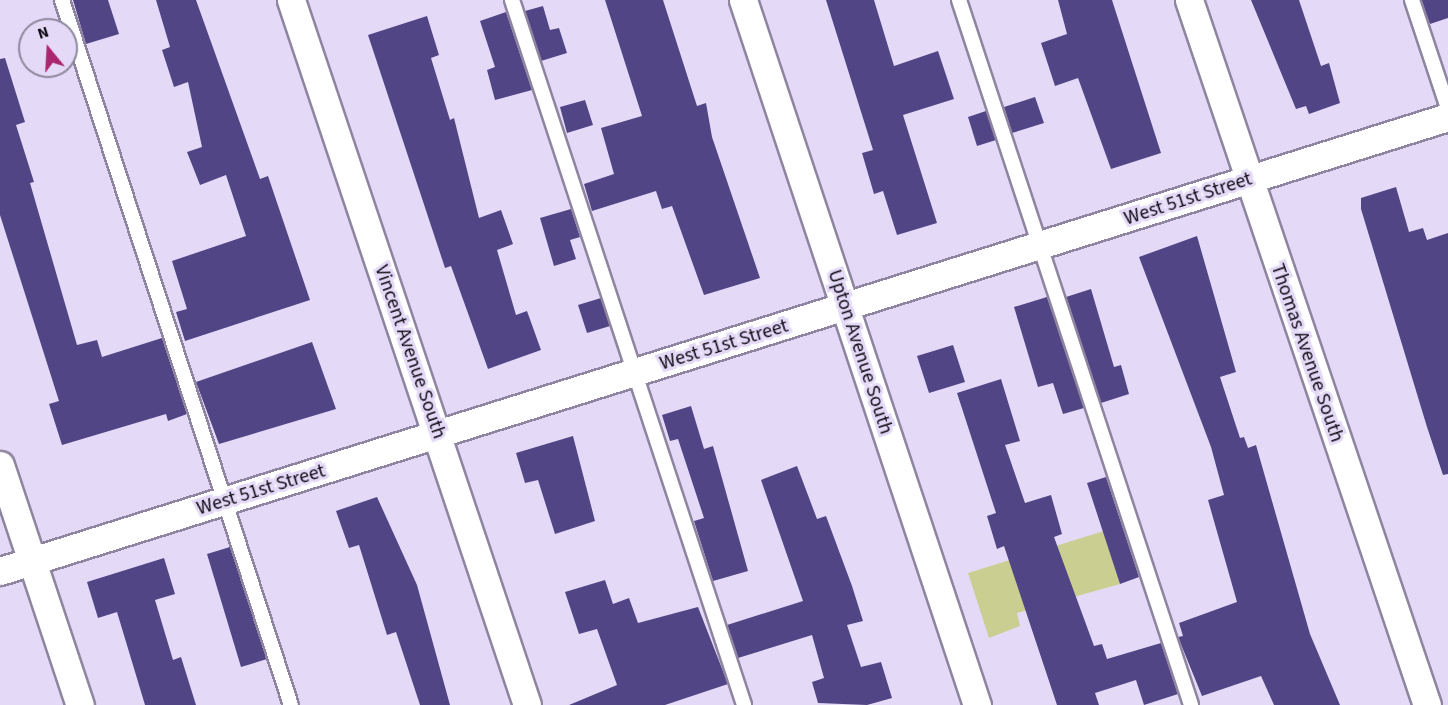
<!DOCTYPE html>
<html>
<head>
<meta charset="utf-8">
<style>
  body { margin:0 }
  #map { position:relative; width:1448px; height:705px; overflow:hidden; background:#e4daf7; font-family:"Source Sans 3",sans-serif }
  div>[style] { position:absolute }
  [style*='--x'] { left:calc(var(--x)*1px); top:calc(var(--y)*1px); width:calc(var(--w)*1px); rotate:calc(var(--a)*1deg) }
  .green>* { inset:0; background:#cace91 }
  .building>* { inset:0; background:#524586 }
  .roads { filter:drop-shadow(2px 0 #8f85a0) drop-shadow(-2px 0 #8f85a0) drop-shadow(0 2px #8f85a0) drop-shadow(0 -2px #8f85a0) }
  .service>* { height:14px; margin:-7px; padding:0 7px; transform-origin:7px; border-radius:7px; background:#fff }
  .minor>* { height:27px; margin:-13.5px; padding:0 13.5px; transform-origin:13.5px; border-radius:13.5px; background:#fff }
  span { translate:-50% -50%; white-space:nowrap; text-align:center; line-height:1.15; -webkit-text-stroke:6px #e4daf7; paint-order:stroke }
  .street-label { font-size:20px; color:#100c16 }
  .north { position:absolute; left:18px; top:18px; width:60px; height:60px; box-sizing:border-box; background:#e4daf7; border:2px solid #8f889d; border-radius:50%; rotate:342deg; font-size:16px; font-weight:700; line-height:24px; text-align:center; color:#100c16 }
  .north::after { content:''; display:block; margin:auto; width:21px; height:27px; background:#ab266f; clip-path:polygon(50% 0,100% 100%,50% 72%,0 100%) }
</style>
</head>
<body>
<div id="map">
  <div class="green">
    <div style="clip-path:polygon(1104px 531px,1120px 584px,1017px 613px,1020px 626px,989px 638px,968px 573px)"></div>
  </div>
  <div class="building">
    <div style="clip-path:polygon(73px 0,108px 0,119px 34px,86px 44px)"></div>
    <div style="clip-path:polygon(156px 0,196px 0,260px 179px,268px 176px,310px 300px,185px 341px,176px 312px,187px 309px,172px 261px,246px 236px,226px 175px,200px 185px,187px 152px,202px 147px,188px 82px,174px 87px,162px 50px,170px 47px)"></div>
    <div style="clip-path:polygon(605px 0,663px 0,697px 106px,706px 103px,712px 137px,760px 278px,704px 295px,672px 206px,662px 209px,656px 191px,592px 211px,584px 184px,614px 174px,601px 128px,642px 116px)"></div>
    <div style="clip-path:polygon(826px 0,874px 0,894px 66px,938px 51px,954px 99px,903px 115px,937px 223px,897px 235px,883px 191px,874px 194px,862px 153px,873px 150px)"></div>
    <div style="clip-path:polygon(1058px 0,1112px 0,1161px 153px,1111px 169px,1078px 78px,1055px 86px,1041px 43px,1067px 34px)"></div>
    <div style="clip-path:polygon(1251px 0,1299px 0,1321px 66px,1329px 63px,1340px 103px,1309px 114px,1306px 106px,1296px 109px)"></div>
    <div style="clip-path:polygon(1421px 0,1448px 0,1448px 18px,1430px 24px)"></div>
    <div style="clip-path:polygon(543px 6px,550px 30px,559px 28px,567px 53px,541px 61px,525px 11px)"></div>
    <div style="clip-path:polygon(506px 12px,532px 90px,495px 100px,487px 70px,495px 67px,480px 21px)"></div>
    <div style="clip-path:polygon(427px 16px,439px 55px,431px 58px,450px 120px,454px 118px,479px 218px,501px 210px,513px 244px,497px 250px,516px 315px,527px 311px,541px 350px,488px 369px,451px 266px,445px 268px,368px 35px)"></div>
    <div style="clip-path:polygon(5px 58px,25px 122px,16px 125px,34px 182px,30px 183px,77px 345px,97px 340px,102px 357px,162px 338px,187px 414px,168px 421px,166px 414px,62px 445px,49px 404px,59px 401px,0 215px,0 59px)"></div>
    <div style="clip-path:polygon(1035px 97px,1044px 123px,1012px 133px,1004px 107px)"></div>
    <div style="clip-path:polygon(585px 100px,593px 125px,567px 133px,560px 107px)"></div>
    <div style="clip-path:polygon(986px 111px,996px 140px,977px 146px,968px 117px)"></div>
    <div style="clip-path:polygon(1396px 187px,1409px 232px,1423px 228px,1427px 240px,1448px 233px,1448px 474px,1443px 475px,1427px 427px,1361px 209px,1361px 198px)"></div>
    <div style="clip-path:polygon(571px 209px,580px 237px,570px 240px,576px 259px,554px 266px,540px 218px)"></div>
    <div style="clip-path:polygon(1197px 236px,1236px 372px,1220px 377px,1240px 438px,1244px 437px,1248px 448px,1256px 445px,1310px 634px,1340px 705px,1274px 705px,1261px 676px,1202px 696px,1178px 637px,1183px 636px,1179px 623px,1237px 602px,1208px 500px,1224px 495px,1211px 447px,1139px 257px)"></div>
    <div style="clip-path:polygon(1091px 289px,1114px 367px,1121px 365px,1129px 394px,1101px 403px,1066px 297px)"></div>
    <div style="clip-path:polygon(1047px 297px,1084px 408px,1063px 414px,1053px 383px,1038px 387px,1014px 307px)"></div>
    <div style="clip-path:polygon(601px 298px,610px 326px,587px 333px,578px 305px)"></div>
    <div style="clip-path:polygon(312px 342px,336px 409px,219px 444px,196px 382px)"></div>
    <div style="clip-path:polygon(953px 345px,965px 382px,929px 393px,917px 356px)"></div>
    <div style="clip-path:polygon(1001px 379px,1020px 441px,1005px 445px,1025px 503px,1051px 495px,1062px 534px,1054px 537px,1094px 646px,1102px 644px,1107px 659px,1161px 643px,1178px 694px,1144px 705px,1136px 680px,1095px 693px,1099px 705px,1057px 705px,1004px 546px,997px 549px,987px 516px,996px 513px,957px 393px)"></div>
    <div style="clip-path:polygon(691px 406px,704px 449px,713px 446px,748px 571px,713px 581px,694px 521px,704px 518px,678px 439px,670px 441px,662px 415px)"></div>
    <div style="clip-path:polygon(573px 436px,595px 521px,555px 534px,538px 480px,525px 483px,516px 453px)"></div>
    <div style="clip-path:polygon(797px 466px,817px 519px,826px 516px,852px 586px,863px 621px,847px 625px,861px 667px,881px 662px,892px 698px,867px 705px,818px 703px,812px 682px,824px 678px,812px 635px,738px 658px,727px 625px,803px 601px,761px 480px)"></div>
    <div style="clip-path:polygon(1106px 477px,1139px 577px,1120px 584px,1087px 483px)"></div>
    <div style="clip-path:polygon(377px 497px,417px 585px,450px 705px,420px 705px,396px 632px,387px 635px,359px 545px,349px 548px,336px 511px)"></div>
    <div style="clip-path:polygon(230px 547px,267px 659px,241px 667px,207px 554px)"></div>
    <div style="clip-path:polygon(164px 558px,175px 594px,155px 600px,173px 660px,181px 657px,196px 705px,145px 705px,117px 612px,98px 618px,87px 582px)"></div>
    <div style="clip-path:polygon(605px 580px,613px 604px,629px 598px,638px 623px,698px 607px,728px 684px,665px 705px,569px 705px,617px 685px,597px 629px,579px 634px,565px 592px)"></div>
  </div>
  <div class="roads">
    <div class="service">
      <div style="--x:62;--y:0;--w:741;--a:72.01"></div>
      <div style="--x:512;--y:0;--w:742;--a:71.78"></div>
      <div style="--x:959;--y:0;--w:742;--a:71.78"></div>
      <div style="--x:1412;--y:0;--w:114;--a:71.6"></div>
    </div>
    <div class="minor">
      <div style="--x:291;--y:0;--w:743;--a:71.49"></div>
      <div style="--x:743;--y:0;--w:743;--a:71.64"></div>
      <div style="--x:1189;--y:0;--w:744;--a:71.35"></div>
      <div style="--x:0;--y:465;--w:253;--a:71.6"></div>
      <div style="--x:0;--y:571;--w:1518;--a:-17.41"></div>
    </div>
  </div>
  <div class="street-label">
    <span style="left:1188px;top:199px;rotate:-18deg">West 51st Street</span>
    <span style="left:724px;top:345px;rotate:-17deg">West 51st Street</span>
    <span style="left:410px;top:352px;rotate:71deg">Vincent Avenue South</span>
    <span style="left:860px;top:352px;rotate:72deg">Upton Avenue South</span>
    <span style="left:1307px;top:353px;rotate:71deg">Thomas Avenue South</span>
    <span style="left:261px;top:490px;rotate:-17deg">West 51st Street</span>
  </div>
  <div class="north">N</div>
</div>
</body>
</html>
